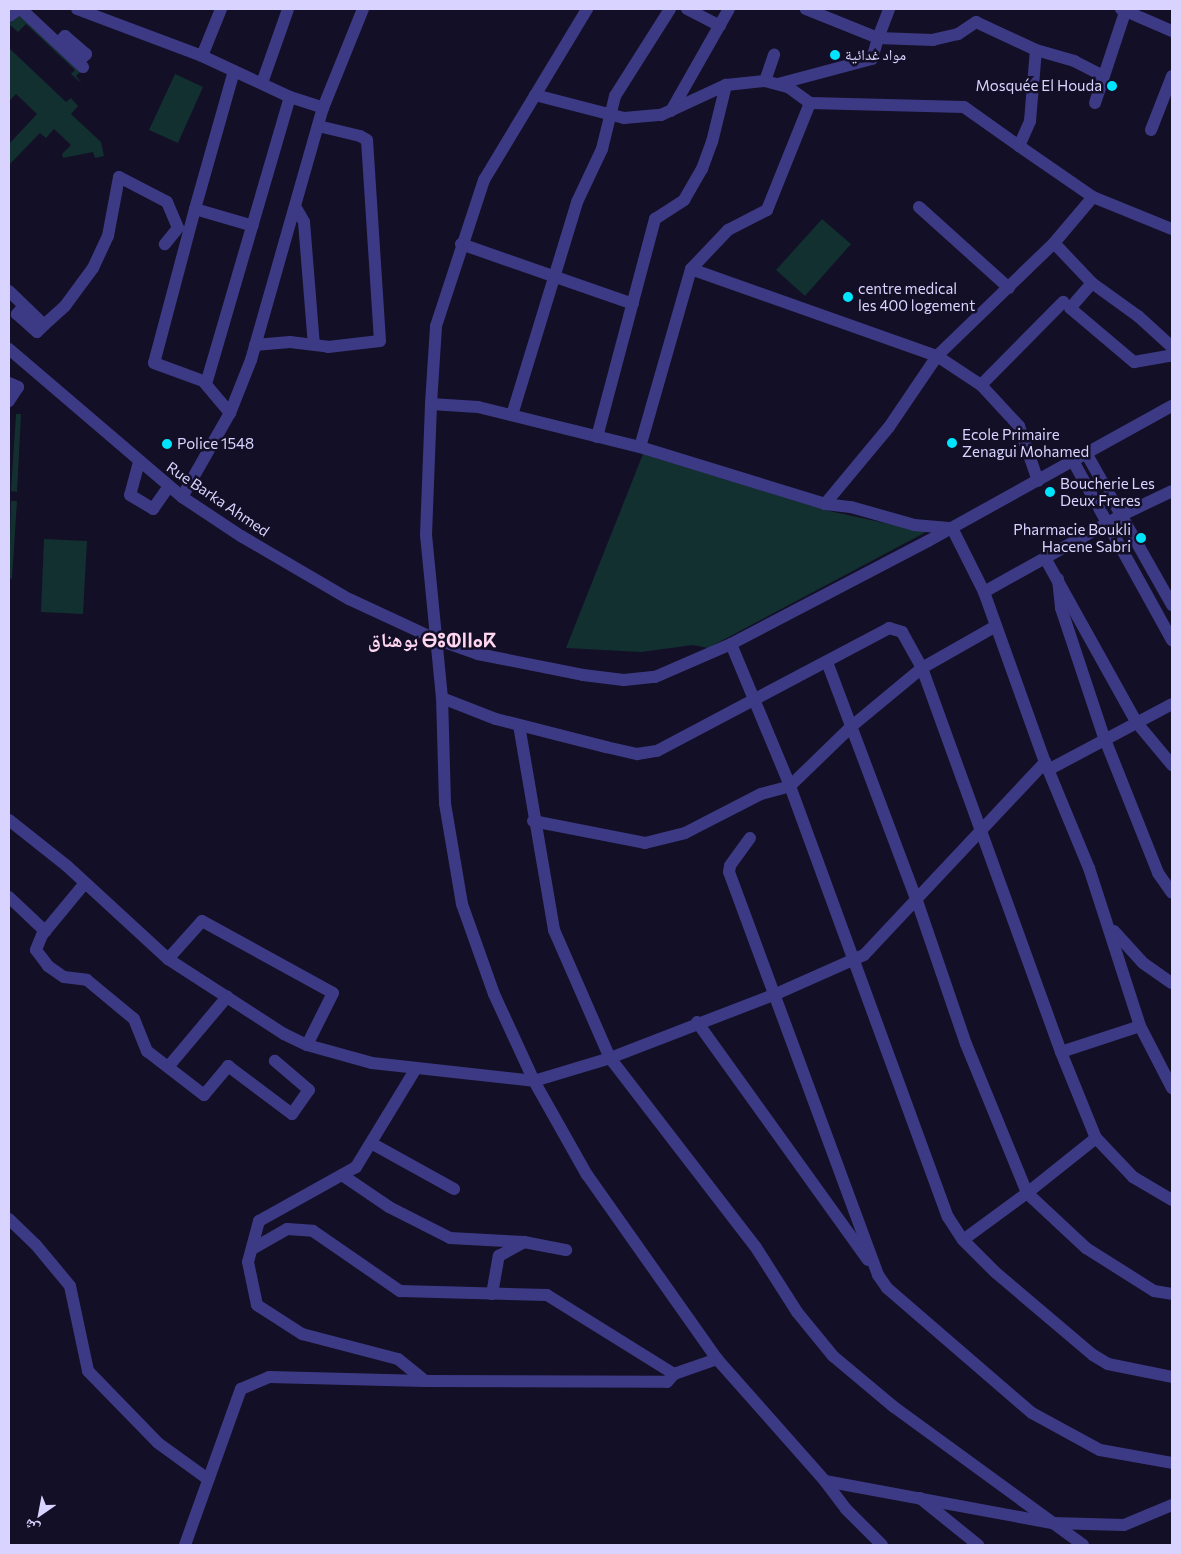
<!DOCTYPE html>
<html>
<head>
<meta charset="utf-8">
<style>
  body { margin:0 }
  #map { position:relative; width:1181px; height:1554px; overflow:hidden; background:#130f26; font-family:Commissioner,"Noto Naskh Arabic","Noto Sans Tifinagh",sans-serif }
  div>[style] { position:absolute }
  [style*='--x'] { left:calc(var(--x)*1px); top:calc(var(--y)*1px); width:calc(var(--w)*1px); rotate:calc(var(--a)*1deg) }
  .green>* { inset:0; background:#12302f }
  .minor>* { height:12px; margin:-6px; padding:0 6px; transform-origin:6px; border-radius:6px; background:#3d3a85 }
  .dots>* { width:14px; height:14px; translate:-50% -50%; box-sizing:border-box; border:2px solid #130f26; border-radius:50% }
  span { translate:-50% -50%; white-space:nowrap; text-align:center; line-height:1.15; -webkit-text-stroke:5px #130f26; paint-order:stroke }
  .poi-label { font-size:15px; color:#d9d4ff }
  .left { translate:0 -50%; text-align:left }
  .right { translate:-100% -50%; text-align:right }
  .street-label { font-size:15px; color:#d9d4ff }
  .district-label { font-size:20px; color:#ffd6f0; font-weight:700 }
  .frame { position:absolute; inset:0; border:10px solid #d9d4ff; pointer-events:none }
  .north { position:absolute; left:15px; top:1489px; width:50px; height:50px; -webkit-text-stroke:4px #130f26; paint-order:stroke; rotate:213deg; font-size:14px; font-weight:700; line-height:20px; text-align:center; color:#d9d4ff }
  .north::after { content:''; display:block; margin:auto; width:18px; height:22px; background:#d9d4ff; clip-path:polygon(50% 0,100% 100%,50% 72%,0 100%) }
</style>
</head>
<body>
<div id="map">
  <div class="green">
    <div style="clip-path:polygon(19px 14px,82px 70px,76px 76px,82px 84px,71px 74px,75px 70px,26px 24px,18px 32px,9px 24px)"></div>
    <div style="clip-path:polygon(9px 48px,66px 102px,71px 98px,78px 106px,71px 114px,101px 142px,104px 156px,95px 158px,93px 152px,63px 158px,62px 154px,71px 145px,54px 129px,46px 138px,40px 133px,9px 165px,9px 144px,37px 114px,16px 94px,9px 101px)"></div>
    <div style="clip-path:polygon(175px 74px,203px 87px,178px 143px,149px 130px)"></div>
    <div style="clip-path:polygon(822px 219px,851px 244px,805px 296px,776px 270px)"></div>
    <div style="clip-path:polygon(16px 414px,21px 414px,17px 492px,11px 491px)"></div>
    <div style="clip-path:polygon(643px 454px,825px 510px,926px 532px,708px 648px,693px 645px,641px 652px,566px 648px)"></div>
    <div style="clip-path:polygon(11px 501px,17px 501px,12px 579px,9px 578px)"></div>
    <div style="clip-path:polygon(44px 539px,87px 541px,83px 614px,41px 612px)"></div>
  </div>
  <div class="minor">
    <div style="--x:21;--y:9;--w:85;--a:43.1"></div>
    <div style="--x:77;--y:9;--w:134;--a:20.6"></div>
    <div style="--x:202;--y:56;--w:97;--a:25"></div>
    <div style="--x:290;--y:97;--w:35;--a:18"></div>
    <div style="--x:687;--y:9;--w:37;--a:27"></div>
    <div style="--x:1121;--y:9;--w:56;--a:23.3"></div>
    <div style="--x:9;--y:16;--w:12;--a:-35"></div>
    <div style="--x:58;--y:43;--w:10;--a:-45"></div>
    <div style="--x:65;--y:36;--w:28;--a:41"></div>
    <div style="--x:86;--y:54;--w:11;--a:135"></div>
    <div style="--x:1036;--y:50;--w:40;--a:16"></div>
    <div style="--x:1074;--y:61;--w:33;--a:27"></div>
    <div style="--x:202;--y:56;--w:51;--a:-68"></div>
    <div style="--x:234;--y:71;--w:143;--a:105.8"></div>
    <div style="--x:195;--y:209;--w:60;--a:16.3"></div>
    <div style="--x:765;--y:81;--w:28;--a:-71"></div>
    <div style="--x:262;--y:83;--w:78;--a:-70.6"></div>
    <div style="--x:778;--y:84;--w:97;--a:-14.9"></div>
    <div style="--x:872;--y:59;--w:22;--a:-74"></div>
    <div style="--x:878;--y:38;--w:78;--a:-158.1"></div>
    <div style="--x:535;--y:95;--w:92;--a:14.5"></div>
    <div style="--x:624;--y:118;--w:37;--a:-5"></div>
    <div style="--x:661;--y:115;--w:72;--a:-24.8"></div>
    <div style="--x:726;--y:85;--w:39;--a:-6"></div>
    <div style="--x:765;--y:81;--w:24;--a:15"></div>
    <div style="--x:788;--y:87;--w:27;--a:36"></div>
    <div style="--x:810;--y:103;--w:154;--a:1.5"></div>
    <div style="--x:964;--y:107;--w:67;--a:35.3"></div>
    <div style="--x:1019;--y:146;--w:27;--a:-66"></div>
    <div style="--x:1030;--y:121;--w:71;--a:-85.2"></div>
    <div style="--x:1036;--y:50;--w:66;--a:-155"></div>
    <div style="--x:976;--y:22;--w:22;--a:146"></div>
    <div style="--x:958;--y:34;--w:26;--a:167"></div>
    <div style="--x:933;--y:40;--w:55;--a:-177.9"></div>
    <div style="--x:878;--y:38;--w:31;--a:-69"></div>
    <div style="--x:1095;--y:103;--w:99;--a:-71.7"></div>
    <div style="--x:671;--y:111;--w:117;--a:-60.4"></div>
    <div style="--x:1151;--y:130;--w:58;--a:-68.7"></div>
    <div style="--x:1019;--y:146;--w:90;--a:34.6"></div>
    <div style="--x:919;--y:207;--w:121;--a:42"></div>
    <div style="--x:296;--y:208;--w:16;--a:60"></div>
    <div style="--x:304;--y:222;--w:123;--a:85.4"></div>
    <div style="--x:195;--y:209;--w:159;--a:104.9"></div>
    <div style="--x:154;--y:363;--w:52;--a:20.2"></div>
    <div style="--x:203;--y:381;--w:42;--a:49.8"></div>
    <div style="--x:1054;--y:243;--w:55;--a:46.5"></div>
    <div style="--x:1092;--y:283;--w:57;--a:35.7"></div>
    <div style="--x:1138;--y:316;--w:46;--a:42.4"></div>
    <div style="--x:461;--y:244;--w:182;--a:19.2"></div>
    <div style="--x:691;--y:269;--w:261;--a:19.5"></div>
    <div style="--x:937;--y:356;--w:53;--a:33.4"></div>
    <div style="--x:981;--y:385;--w:56;--a:47.2"></div>
    <div style="--x:1019;--y:426;--w:58;--a:70.9"></div>
    <div style="--x:1092;--y:283;--w:33;--a:131"></div>
    <div style="--x:1070;--y:308;--w:84;--a:40.2"></div>
    <div style="--x:1134;--y:362;--w:39;--a:-10"></div>
    <div style="--x:9;--y:291;--w:49;--a:44.2"></div>
    <div style="--x:44;--y:325;--w:28;--a:-42"></div>
    <div style="--x:65;--y:306;--w:47;--a:-53.6"></div>
    <div style="--x:93;--y:268;--w:35;--a:-65"></div>
    <div style="--x:108;--y:236;--w:60;--a:-79.4"></div>
    <div style="--x:119;--y:177;--w:54;--a:27.5"></div>
    <div style="--x:167;--y:202;--w:28;--a:67"></div>
    <div style="--x:178;--y:228;--w:21;--a:129"></div>
    <div style="--x:24;--y:306;--w:11;--a:131"></div>
    <div style="--x:17;--y:314;--w:27;--a:42"></div>
    <div style="--x:37;--y:332;--w:10;--a:-45"></div>
    <div style="--x:255;--y:345;--w:35;--a:-5"></div>
    <div style="--x:290;--y:342;--w:38;--a:7"></div>
    <div style="--x:328;--y:347;--w:52;--a:-6.6"></div>
    <div style="--x:380;--y:341;--w:201;--a:-93.7"></div>
    <div style="--x:367;--y:140;--w:8;--a:-150"></div>
    <div style="--x:360;--y:136;--w:43;--a:-166.6"></div>
    <div style="--x:9;--y:349;--w:228;--a:40.5"></div>
    <div style="--x:182;--y:497;--w:71;--a:33.5"></div>
    <div style="--x:241;--y:536;--w:125;--a:30.3"></div>
    <div style="--x:349;--y:599;--w:93;--a:24.9"></div>
    <div style="--x:433;--y:638;--w:48;--a:19.6"></div>
    <div style="--x:478;--y:654;--w:107;--a:11.3"></div>
    <div style="--x:583;--y:675;--w:41;--a:7"></div>
    <div style="--x:624;--y:680;--w:31;--a:-6"></div>
    <div style="--x:655;--y:677;--w:83;--a:-23.5"></div>
    <div style="--x:731;--y:644;--w:222;--a:-27.6"></div>
    <div style="--x:928;--y:541;--w:279;--a:-29"></div>
    <div style="--x:9;--y:383;--w:10;--a:24"></div>
    <div style="--x:18;--y:387;--w:17;--a:123"></div>
    <div style="--x:206;--y:384;--w:299;--a:-73.7"></div>
    <div style="--x:981;--y:385;--w:117;--a:-45.3"></div>
    <div style="--x:431;--y:404;--w:47;--a:3.7"></div>
    <div style="--x:478;--y:407;--w:167;--a:13.9"></div>
    <div style="--x:640;--y:447;--w:194;--a:17.1"></div>
    <div style="--x:825;--y:504;--w:26;--a:7"></div>
    <div style="--x:851;--y:507;--w:66;--a:15.9"></div>
    <div style="--x:914;--y:525;--w:38;--a:5"></div>
    <div style="--x:952;--y:528;--w:72;--a:63.4"></div>
    <div style="--x:984;--y:592;--w:181;--a:70.3"></div>
    <div style="--x:1045;--y:762;--w:115;--a:67.5"></div>
    <div style="--x:1089;--y:868;--w:166;--a:72.1"></div>
    <div style="--x:1140;--y:1026;--w:70;--a:62.7"></div>
    <div style="--x:512;--y:415;--w:223;--a:-73"></div>
    <div style="--x:577;--y:202;--w:59;--a:-64.7"></div>
    <div style="--x:602;--y:149;--w:55;--a:-76.2"></div>
    <div style="--x:615;--y:96;--w:103;--a:-57.7"></div>
    <div style="--x:597;--y:437;--w:226;--a:-75.1"></div>
    <div style="--x:655;--y:219;--w:35;--a:-33"></div>
    <div style="--x:684;--y:200;--w:36;--a:-60"></div>
    <div style="--x:702;--y:169;--w:29;--a:-70"></div>
    <div style="--x:712;--y:142;--w:59;--a:-76.2"></div>
    <div style="--x:640;--y:447;--w:185;--a:-74"></div>
    <div style="--x:691;--y:269;--w:54;--a:-46.5"></div>
    <div style="--x:728;--y:230;--w:44;--a:-27.1"></div>
    <div style="--x:767;--y:210;--w:115;--a:-68.1"></div>
    <div style="--x:1086;--y:453;--w:175;--a:60.5"></div>
    <div style="--x:1073;--y:461;--w:205;--a:61.1"></div>
    <div style="--x:139;--y:462;--w:34;--a:105"></div>
    <div style="--x:130;--y:495;--w:27;--a:31"></div>
    <div style="--x:153;--y:509;--w:28;--a:-55"></div>
    <div style="--x:182;--y:497;--w:97;--a:-60.3"></div>
    <div style="--x:230;--y:413;--w:57;--a:-68.4"></div>
    <div style="--x:251;--y:360;--w:262;--a:-74.1"></div>
    <div style="--x:323;--y:108;--w:107;--a:-68"></div>
    <div style="--x:825;--y:504;--w:100;--a:-50.3"></div>
    <div style="--x:889;--y:427;--w:86;--a:-55.9"></div>
    <div style="--x:937;--y:356;--w:163;--a:-44"></div>
    <div style="--x:1054;--y:243;--w:60;--a:-49.7"></div>
    <div style="--x:1093;--y:197;--w:85;--a:22.1"></div>
    <div style="--x:1045;--y:558;--w:189;--a:60.9"></div>
    <div style="--x:1137;--y:723;--w:55;--a:50.2"></div>
    <div style="--x:1058;--y:579;--w:29;--a:84"></div>
    <div style="--x:1061;--y:608;--w:136;--a:71.6"></div>
    <div style="--x:1104;--y:737;--w:146;--a:68.3"></div>
    <div style="--x:1158;--y:873;--w:24;--a:55"></div>
    <div style="--x:984;--y:592;--w:158;--a:-29.2"></div>
    <div style="--x:1122;--y:515;--w:55;--a:-25.6"></div>
    <div style="--x:731;--y:644;--w:154;--a:67.4"></div>
    <div style="--x:790;--y:786;--w:459;--a:69.9"></div>
    <div style="--x:948;--y:1217;--w:27;--a:57"></div>
    <div style="--x:963;--y:1240;--w:45;--a:45"></div>
    <div style="--x:995;--y:1272;--w:128;--a:40.3"></div>
    <div style="--x:1093;--y:1355;--w:17;--a:31"></div>
    <div style="--x:1108;--y:1364;--w:65;--a:11.5"></div>
    <div style="--x:827;--y:662;--w:255;--a:69.4"></div>
    <div style="--x:917;--y:901;--w:151;--a:71.1"></div>
    <div style="--x:966;--y:1044;--w:161;--a:67.7"></div>
    <div style="--x:1027;--y:1193;--w:79;--a:143.7"></div>
    <div style="--x:442;--y:698;--w:58;--a:21.3"></div>
    <div style="--x:496;--y:719;--w:114;--a:14.3"></div>
    <div style="--x:606;--y:747;--w:32;--a:13"></div>
    <div style="--x:637;--y:754;--w:20;--a:-9"></div>
    <div style="--x:657;--y:751;--w:263;--a:-27.9"></div>
    <div style="--x:889;--y:628;--w:14;--a:17"></div>
    <div style="--x:902;--y:632;--w:41;--a:60.9"></div>
    <div style="--x:922;--y:668;--w:408;--a:70.1"></div>
    <div style="--x:1061;--y:1052;--w:93;--a:67.9"></div>
    <div style="--x:1096;--y:1138;--w:88;--a:141.4"></div>
    <div style="--x:1027;--y:1193;--w:81;--a:43"></div>
    <div style="--x:1086;--y:1248;--w:80;--a:32.3"></div>
    <div style="--x:1154;--y:1291;--w:18;--a:9"></div>
    <div style="--x:519;--y:725;--w:208;--a:80.3"></div>
    <div style="--x:554;--y:930;--w:140;--a:66.4"></div>
    <div style="--x:610;--y:1058;--w:237;--a:52.4"></div>
    <div style="--x:755;--y:1246;--w:78;--a:57.5"></div>
    <div style="--x:797;--y:1312;--w:57;--a:50.7"></div>
    <div style="--x:833;--y:1356;--w:80;--a:39.9"></div>
    <div style="--x:894;--y:1407;--w:234;--a:36.1"></div>
    <div style="--x:1048;--y:770;--w:140;--a:-28"></div>
    <div style="--x:9;--y:820;--w:74;--a:38.4"></div>
    <div style="--x:67;--y:866;--w:137;--a:42.6"></div>
    <div style="--x:168;--y:959;--w:138;--a:32.9"></div>
    <div style="--x:284;--y:1034;--w:25;--a:26"></div>
    <div style="--x:307;--y:1045;--w:67;--a:15.5"></div>
    <div style="--x:372;--y:1063;--w:163;--a:6.3"></div>
    <div style="--x:534;--y:1081;--w:96;--a:-114.7"></div>
    <div style="--x:494;--y:994;--w:96;--a:-109.6"></div>
    <div style="--x:462;--y:904;--w:102;--a:-99.6"></div>
    <div style="--x:445;--y:803;--w:105;--a:-91.6"></div>
    <div style="--x:442;--y:698;--w:164;--a:-95.6"></div>
    <div style="--x:426;--y:535;--w:131;--a:-87.8"></div>
    <div style="--x:431;--y:404;--w:78;--a:-86.3"></div>
    <div style="--x:436;--y:326;--w:154;--a:-71.8"></div>
    <div style="--x:484;--y:180;--w:200;--a:-58.9"></div>
    <div style="--x:533;--y:821;--w:114;--a:11.1"></div>
    <div style="--x:645;--y:843;--w:41;--a:-14"></div>
    <div style="--x:685;--y:833;--w:85;--a:-27.2"></div>
    <div style="--x:761;--y:794;--w:30;--a:-15"></div>
    <div style="--x:790;--y:786;--w:86;--a:-44.1"></div>
    <div style="--x:852;--y:726;--w:91;--a:-39.6"></div>
    <div style="--x:922;--y:668;--w:85;--a:-29.6"></div>
    <div style="--x:750;--y:838;--w:34;--a:126"></div>
    <div style="--x:730;--y:866;--w:6;--a:99"></div>
    <div style="--x:729;--y:872;--w:430;--a:69.7"></div>
    <div style="--x:878;--y:1275;--w:16;--a:55"></div>
    <div style="--x:887;--y:1288;--w:191;--a:40.8"></div>
    <div style="--x:1032;--y:1413;--w:77;--a:28.6"></div>
    <div style="--x:1100;--y:1450;--w:73;--a:10.2"></div>
    <div style="--x:85;--y:883;--w:67;--a:129.6"></div>
    <div style="--x:42;--y:935;--w:16;--a:112"></div>
    <div style="--x:36;--y:950;--w:20;--a:53"></div>
    <div style="--x:48;--y:966;--w:19;--a:35"></div>
    <div style="--x:64;--y:977;--w:23;--a:7"></div>
    <div style="--x:87;--y:980;--w:61;--a:39.7"></div>
    <div style="--x:134;--y:1019;--w:35;--a:68"></div>
    <div style="--x:147;--y:1051;--w:72;--a:37.7"></div>
    <div style="--x:204;--y:1095;--w:38;--a:-50"></div>
    <div style="--x:228;--y:1066;--w:80;--a:36.9"></div>
    <div style="--x:292;--y:1114;--w:29;--a:-55"></div>
    <div style="--x:309;--y:1090;--w:45;--a:-139.5"></div>
    <div style="--x:9;--y:897;--w:50;--a:43.4"></div>
    <div style="--x:1114;--y:931;--w:43;--a:47.8"></div>
    <div style="--x:1143;--y:963;--w:35;--a:35"></div>
    <div style="--x:168;--y:959;--w:51;--a:-48.2"></div>
    <div style="--x:202;--y:921;--w:149;--a:28.8"></div>
    <div style="--x:333;--y:993;--w:58;--a:116.6"></div>
    <div style="--x:697;--y:1022;--w:293;--a:54.3"></div>
    <div style="--x:1061;--y:1052;--w:83;--a:-18.2"></div>
    <div style="--x:168;--y:1067;--w:92;--a:-49.9"></div>
    <div style="--x:415;--y:1070;--w:114;--a:121.3"></div>
    <div style="--x:356;--y:1167;--w:111;--a:150.9"></div>
    <div style="--x:259;--y:1221;--w:42;--a:105"></div>
    <div style="--x:248;--y:1262;--w:44;--a:78.2"></div>
    <div style="--x:257;--y:1305;--w:54;--a:32.8"></div>
    <div style="--x:302;--y:1334;--w:99;--a:14.6"></div>
    <div style="--x:398;--y:1359;--w:35;--a:39"></div>
    <div style="--x:425;--y:1381;--w:242;--a:0.2"></div>
    <div style="--x:667;--y:1382;--w:11;--a:-49"></div>
    <div style="--x:674;--y:1374;--w:46;--a:-19.2"></div>
    <div style="--x:1096;--y:1138;--w:54;--a:46.5"></div>
    <div style="--x:1133;--y:1177;--w:45;--a:30.5"></div>
    <div style="--x:371;--y:1143;--w:95;--a:29"></div>
    <div style="--x:342;--y:1175;--w:57;--a:34.2"></div>
    <div style="--x:389;--y:1207;--w:68;--a:26.9"></div>
    <div style="--x:450;--y:1238;--w:74;--a:3.1"></div>
    <div style="--x:524;--y:1242;--w:43;--a:10.8"></div>
    <div style="--x:9;--y:1219;--w:37;--a:44"></div>
    <div style="--x:36;--y:1245;--w:53;--a:50.3"></div>
    <div style="--x:70;--y:1286;--w:87;--a:78"></div>
    <div style="--x:88;--y:1371;--w:100;--a:45.8"></div>
    <div style="--x:158;--y:1443;--w:62;--a:35.8"></div>
    <div style="--x:252;--y:1249;--w:40;--a:-29.7"></div>
    <div style="--x:287;--y:1229;--w:26;--a:4"></div>
    <div style="--x:313;--y:1231;--w:106;--a:34.6"></div>
    <div style="--x:400;--y:1291;--w:147;--a:1.6"></div>
    <div style="--x:547;--y:1295;--w:150;--a:31.9"></div>
    <div style="--x:492;--y:1294;--w:39;--a:-80"></div>
    <div style="--x:499;--y:1256;--w:29;--a:-29"></div>
    <div style="--x:825;--y:1481;--w:231;--a:10.5"></div>
    <div style="--x:1052;--y:1523;--w:72;--a:1.6"></div>
    <div style="--x:1124;--y:1525;--w:52;--a:-22.6"></div>
    <div style="--x:920;--y:1498;--w:75;--a:39"></div>
    <div style="--x:185;--y:1545;--w:166;--a:-70.3"></div>
    <div style="--x:241;--y:1389;--w:30;--a:-23"></div>
    <div style="--x:269;--y:1377;--w:156;--a:1.5"></div>
    <div style="--x:882;--y:1545;--w:51;--a:-135"></div>
    <div style="--x:846;--y:1509;--w:35;--a:-127"></div>
    <div style="--x:825;--y:1481;--w:163;--a:-131.5"></div>
    <div style="--x:717;--y:1359;--w:225;--a:-125.2"></div>
    <div style="--x:587;--y:1175;--w:108;--a:-119.4"></div>
    <div style="--x:534;--y:1081;--w:79;--a:-16.8"></div>
    <div style="--x:610;--y:1058;--w:178;--a:-21.1"></div>
    <div style="--x:776;--y:994;--w:96;--a:-23.9"></div>
    <div style="--x:864;--y:955;--w:265;--a:-46.8"></div>
  </div>
  <div class="dots">
    <div style="left:835px;top:55px;background:#00e5ff"></div>
    <div style="left:1112px;top:86px;background:#00e5ff"></div>
    <div style="left:848px;top:297px;background:#00e5ff"></div>
    <div style="left:952px;top:443px;background:#00e5ff"></div>
    <div style="left:167px;top:444px;background:#00e5ff"></div>
    <div style="left:1050px;top:492px;background:#00e5ff"></div>
    <div style="left:1141px;top:538px;background:#00e5ff"></div>
  </div>
  <div class="poi-label">
    <span class="left" style="left:845px;top:55px">مواد غدائية</span>
    <span class="right" style="left:1102px;top:86px">Mosquée El Houda</span>
    <span class="left" style="left:858px;top:297px">centre medical<br>les 400 logement</span>
    <span class="left" style="left:962px;top:443px">Ecole Primaire<br>Zenagui Mohamed</span>
    <span class="left" style="left:177px;top:444px">Police 1548</span>
    <span class="left" style="left:1060px;top:492px">Boucherie Les<br>Deux Freres</span>
    <span class="right" style="left:1131px;top:538px">Pharmacie Boukli<br>Hacene Sabri</span>
  </div>
  <div class="street-label">
    <span style="left:218px;top:499px;rotate:34deg">Rue Barka Ahmed</span>
  </div>
  <div class="district-label">
    <span style="left:432px;top:639px">بوهناق ⴱⵓⵀⵏⵏⴰⴽ</span>
  </div>
  <div class="frame"></div>
  <div class="north">ش</div>
</div>
</body>
</html>
